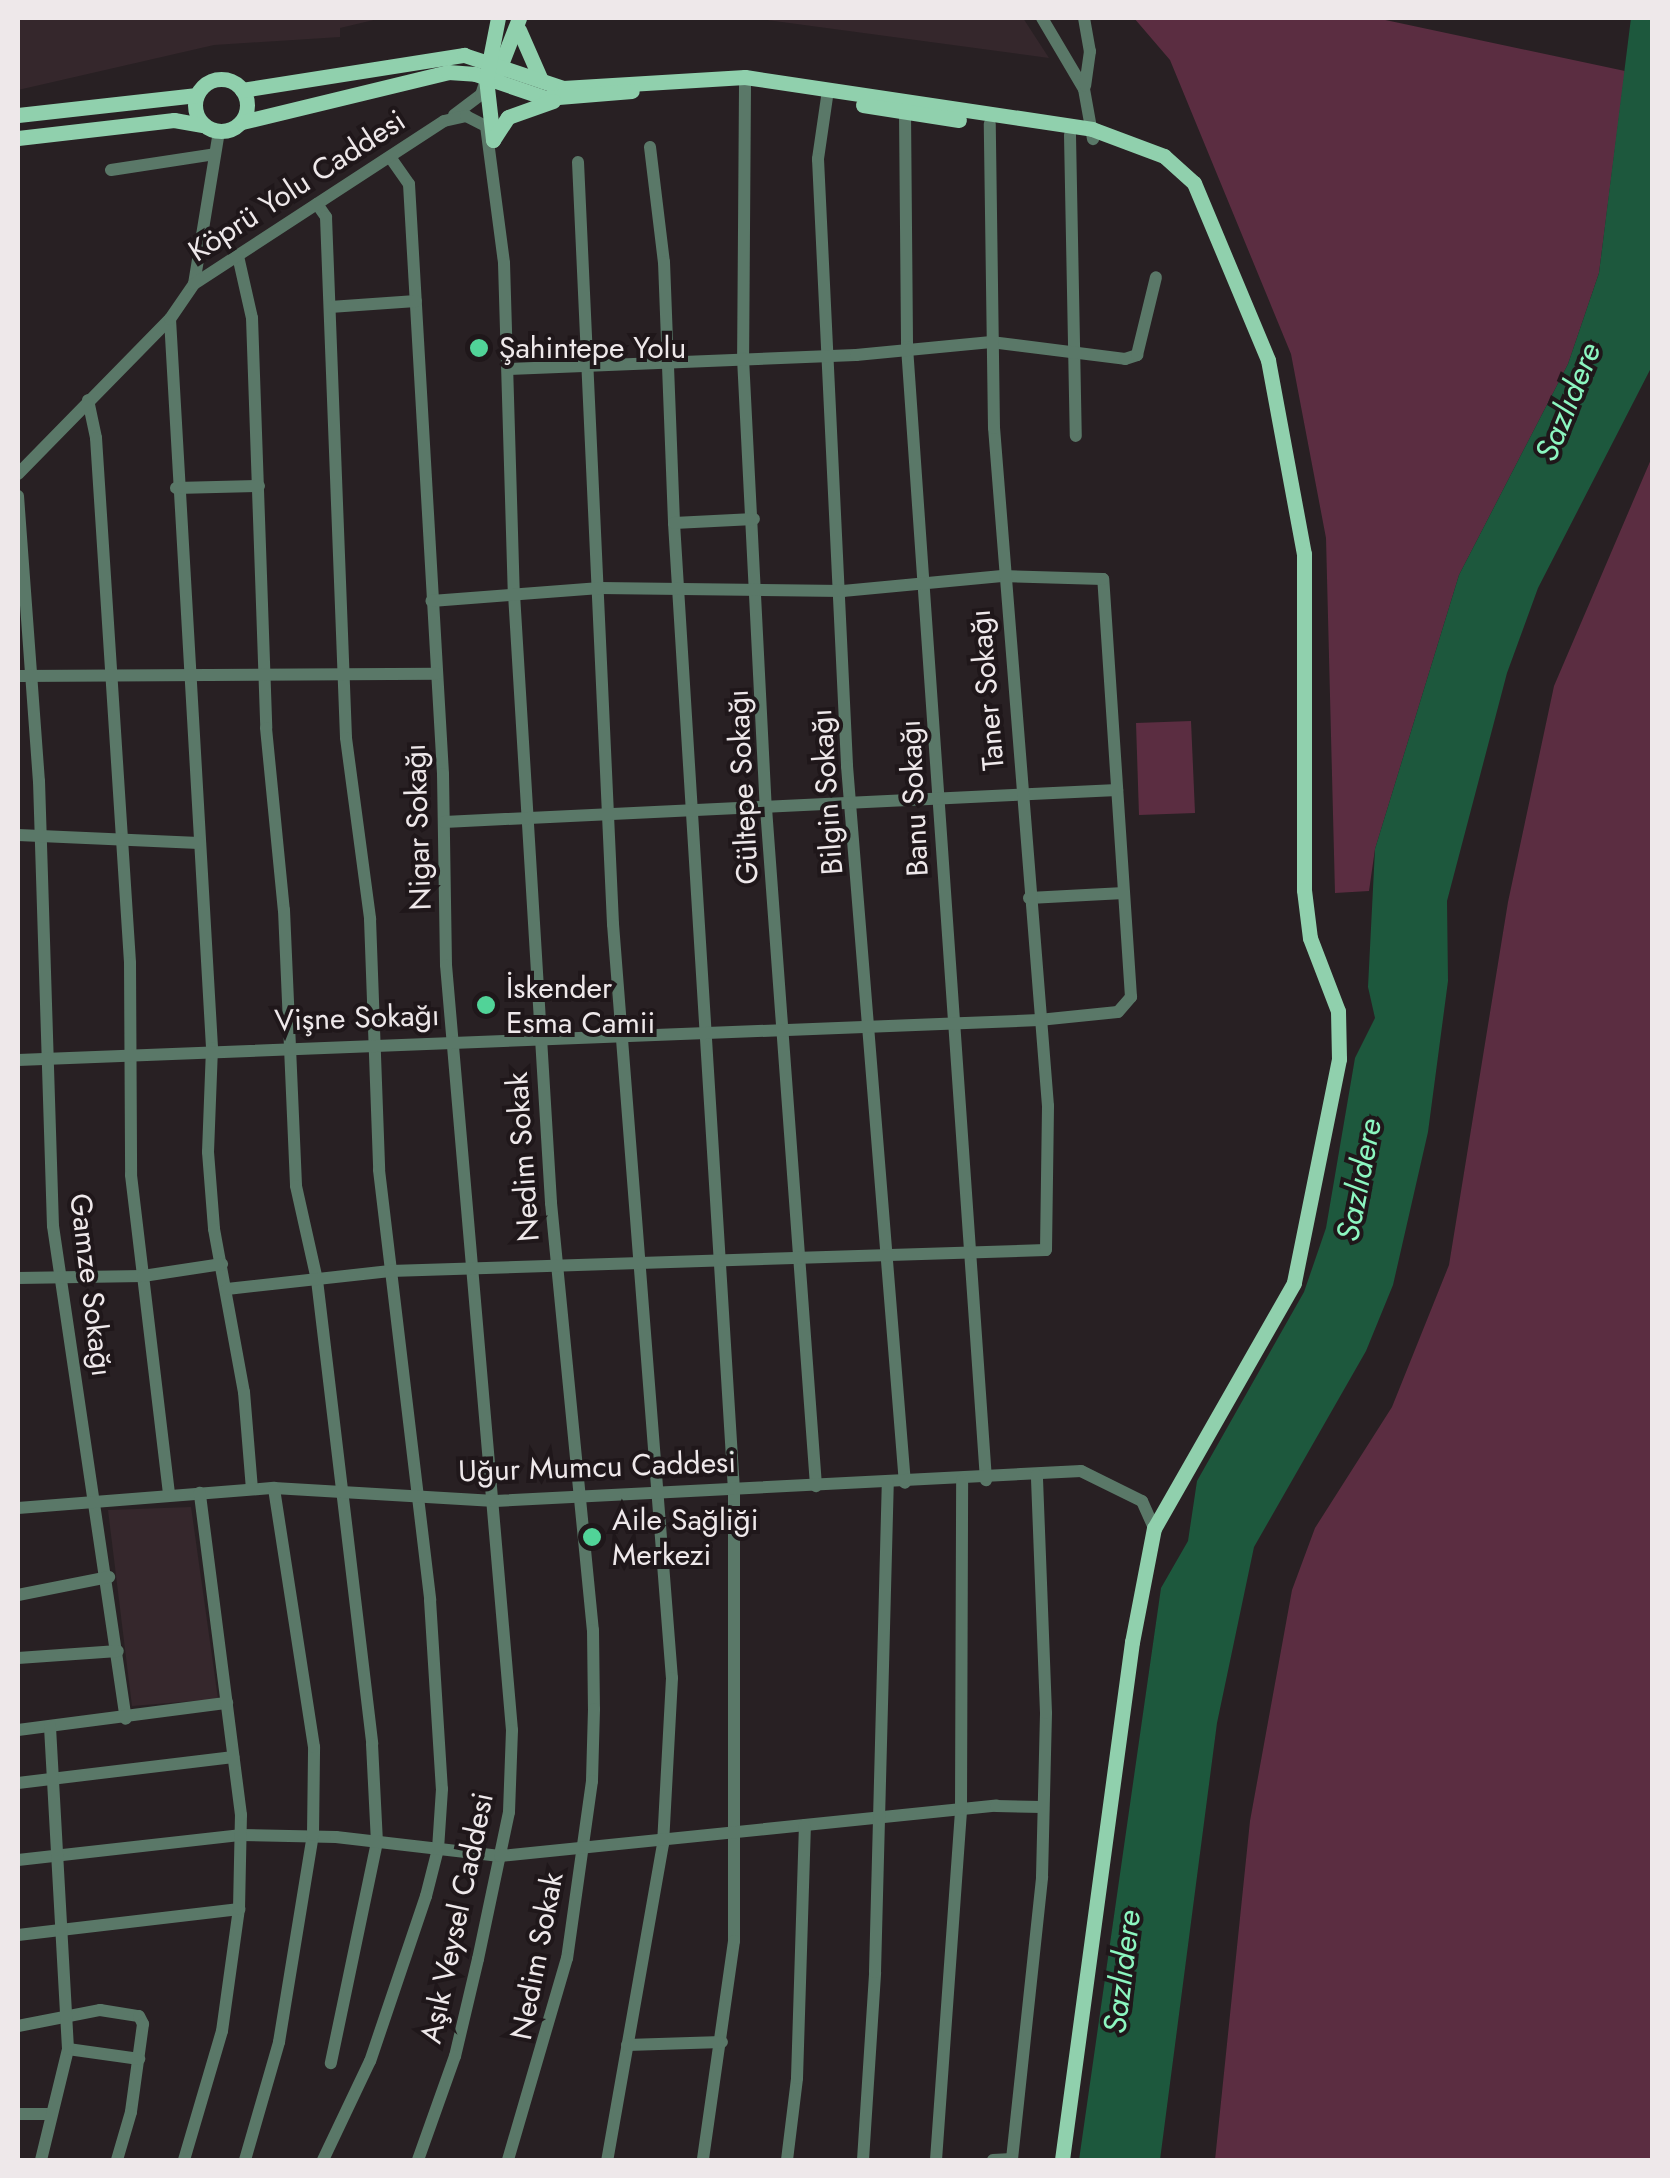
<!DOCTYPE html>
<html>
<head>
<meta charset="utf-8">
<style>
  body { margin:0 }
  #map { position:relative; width:1670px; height:2178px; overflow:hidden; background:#282023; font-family:Jost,sans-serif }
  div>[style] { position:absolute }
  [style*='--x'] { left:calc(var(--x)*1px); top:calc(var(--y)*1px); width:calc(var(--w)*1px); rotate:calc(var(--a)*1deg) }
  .built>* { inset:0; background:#35272c }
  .green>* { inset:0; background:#5b2d41 }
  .water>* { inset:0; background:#1d583d }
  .minor>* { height:12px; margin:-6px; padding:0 6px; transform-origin:6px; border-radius:6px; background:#5a7868 }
  .major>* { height:15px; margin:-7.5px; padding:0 7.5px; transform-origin:7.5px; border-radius:7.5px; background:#90d0ad }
  .major>.ring { margin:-7.5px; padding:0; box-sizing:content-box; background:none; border:15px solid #90d0ad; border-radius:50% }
  .dots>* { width:28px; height:28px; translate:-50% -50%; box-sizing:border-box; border:5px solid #1f171a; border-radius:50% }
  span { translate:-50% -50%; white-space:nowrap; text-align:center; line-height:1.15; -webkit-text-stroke:8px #1f171a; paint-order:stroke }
  .street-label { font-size:30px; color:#eee8ea }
  .poi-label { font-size:30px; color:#eee8ea }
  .left { translate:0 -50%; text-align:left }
  .water-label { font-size:32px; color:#8cf6c0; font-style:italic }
  .frame { position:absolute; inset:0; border:20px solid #eee8ea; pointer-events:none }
</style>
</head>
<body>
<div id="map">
  <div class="built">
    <div style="clip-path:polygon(18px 18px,382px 18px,340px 28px,340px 37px,214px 45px,18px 90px)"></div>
    <div style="clip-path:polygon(748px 18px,1023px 18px,1049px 58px,767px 20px)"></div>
    <div style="clip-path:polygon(191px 1507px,218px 1699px,132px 1706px,108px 1510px)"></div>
  </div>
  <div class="green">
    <div style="clip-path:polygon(1134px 18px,1376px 18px,1625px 71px,1599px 273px,1568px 364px,1459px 575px,1375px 849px,1369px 891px,1335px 893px,1326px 538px,1291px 354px,1170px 60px)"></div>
    <div style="clip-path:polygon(1652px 457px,1652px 2160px,1215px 2160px,1250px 1821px,1292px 1590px,1315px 1528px,1392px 1407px,1449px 1265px,1508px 902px,1554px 686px)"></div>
    <div style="clip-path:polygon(1191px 721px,1195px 813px,1139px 815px,1136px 723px)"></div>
  </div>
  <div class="water">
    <div style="clip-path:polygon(1631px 18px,1652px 18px,1652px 366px,1538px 588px,1507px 673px,1447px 901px,1448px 981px,1428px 1132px,1393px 1285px,1366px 1351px,1254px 1547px,1217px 1723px,1160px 2160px,1079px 2160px,1161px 1588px,1188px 1541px,1197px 1481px,1304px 1292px,1326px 1228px,1355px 1058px,1375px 1018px,1368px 987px,1375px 849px,1459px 575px,1568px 364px,1599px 273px)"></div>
  </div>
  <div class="minor">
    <div style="--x:1042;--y:18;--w:82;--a:59.4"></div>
    <div style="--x:1084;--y:89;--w:51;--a:79.8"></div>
    <div style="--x:1084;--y:18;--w:34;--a:80"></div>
    <div style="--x:1090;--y:51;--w:35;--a:98"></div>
    <div style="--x:745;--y:86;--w:272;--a:90.4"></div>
    <div style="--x:743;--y:358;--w:451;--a:87.1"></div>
    <div style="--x:766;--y:808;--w:680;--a:85.78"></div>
    <div style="--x:827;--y:97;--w:63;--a:98.3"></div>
    <div style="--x:818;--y:159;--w:608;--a:87.26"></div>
    <div style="--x:847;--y:766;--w:719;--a:85.38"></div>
    <div style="--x:905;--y:112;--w:235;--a:89.5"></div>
    <div style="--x:907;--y:347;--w:1136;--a:86.01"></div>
    <div style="--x:454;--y:115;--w:34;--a:-37"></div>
    <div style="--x:481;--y:95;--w:16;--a:-72"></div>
    <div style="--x:1070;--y:135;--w:301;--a:88.9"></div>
    <div style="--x:650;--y:147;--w:116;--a:83.1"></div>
    <div style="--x:664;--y:262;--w:261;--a:87.8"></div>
    <div style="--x:674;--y:523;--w:968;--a:86.45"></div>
    <div style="--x:734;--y:1489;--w:452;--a:90"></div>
    <div style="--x:734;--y:1941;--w:221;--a:98.1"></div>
    <div style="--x:390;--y:157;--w:33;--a:55"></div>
    <div style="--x:409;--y:184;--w:591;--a:86.7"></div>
    <div style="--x:443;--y:774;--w:191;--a:89.1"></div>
    <div style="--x:446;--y:965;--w:768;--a:85.07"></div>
    <div style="--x:512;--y:1730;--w:82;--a:92.1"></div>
    <div style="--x:509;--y:1812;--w:150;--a:101.9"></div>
    <div style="--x:478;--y:1959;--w:100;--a:103.3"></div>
    <div style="--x:455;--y:2056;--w:110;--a:109.6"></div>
    <div style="--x:578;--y:162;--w:763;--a:87.37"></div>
    <div style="--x:613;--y:924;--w:756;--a:85.53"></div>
    <div style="--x:672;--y:1678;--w:166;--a:93.1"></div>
    <div style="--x:663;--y:1844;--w:321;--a:100"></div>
    <div style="--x:111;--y:170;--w:105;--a:-8.7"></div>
    <div style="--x:317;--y:204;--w:16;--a:55"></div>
    <div style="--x:326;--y:217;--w:521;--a:87.8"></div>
    <div style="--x:346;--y:738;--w:183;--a:82.4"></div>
    <div style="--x:370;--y:919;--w:251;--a:87.9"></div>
    <div style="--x:379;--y:1170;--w:433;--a:83.2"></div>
    <div style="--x:430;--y:1600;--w:189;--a:86.4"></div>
    <div style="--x:442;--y:1789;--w:60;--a:93.8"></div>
    <div style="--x:438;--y:1849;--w:49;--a:104.3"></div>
    <div style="--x:426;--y:1896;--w:174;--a:108.7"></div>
    <div style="--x:370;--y:2061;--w:110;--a:115.4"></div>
    <div style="--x:238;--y:256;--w:64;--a:77.3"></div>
    <div style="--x:252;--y:318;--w:410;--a:88"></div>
    <div style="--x:266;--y:728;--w:183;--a:84.4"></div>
    <div style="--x:284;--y:910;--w:276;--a:87.5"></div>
    <div style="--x:296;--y:1186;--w:96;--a:77.4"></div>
    <div style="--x:317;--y:1280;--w:467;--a:83.2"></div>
    <div style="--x:372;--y:1744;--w:98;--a:87.1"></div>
    <div style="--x:377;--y:1842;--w:226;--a:101.8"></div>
    <div style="--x:194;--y:284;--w:155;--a:-80.7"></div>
    <div style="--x:330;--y:307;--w:86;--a:-4"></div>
    <div style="--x:170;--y:319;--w:730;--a:86.7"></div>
    <div style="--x:212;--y:1048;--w:104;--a:92.2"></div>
    <div style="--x:208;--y:1152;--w:77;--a:85.5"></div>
    <div style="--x:214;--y:1229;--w:166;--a:79.6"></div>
    <div style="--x:244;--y:1392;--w:97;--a:85.3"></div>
    <div style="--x:509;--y:369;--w:347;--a:-2.3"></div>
    <div style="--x:856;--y:355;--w:136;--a:-5.5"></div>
    <div style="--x:991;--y:342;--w:135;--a:7.2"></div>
    <div style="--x:1125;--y:359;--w:13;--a:-18"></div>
    <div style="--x:1137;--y:355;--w:80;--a:-76.3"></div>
    <div style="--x:88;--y:400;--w:39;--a:78"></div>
    <div style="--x:96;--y:438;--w:526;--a:86.29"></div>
    <div style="--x:130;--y:963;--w:212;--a:89.7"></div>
    <div style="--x:131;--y:1175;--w:322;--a:83.2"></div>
    <div style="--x:18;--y:474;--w:217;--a:-45.6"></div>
    <div style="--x:170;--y:319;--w:42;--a:-55.6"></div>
    <div style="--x:194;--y:284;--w:298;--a:-33.1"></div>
    <div style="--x:444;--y:121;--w:23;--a:-13"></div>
    <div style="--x:466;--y:116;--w:22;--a:27"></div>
    <div style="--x:486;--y:126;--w:138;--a:82.5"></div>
    <div style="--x:504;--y:263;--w:331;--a:88.3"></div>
    <div style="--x:514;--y:594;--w:610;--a:86.52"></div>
    <div style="--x:551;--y:1203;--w:429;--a:84.4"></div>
    <div style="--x:593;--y:1630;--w:79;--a:89.3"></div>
    <div style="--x:594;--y:1709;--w:72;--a:91.6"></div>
    <div style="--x:592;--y:1781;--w:179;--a:98"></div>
    <div style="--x:567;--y:1958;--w:210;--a:106.3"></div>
    <div style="--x:176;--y:488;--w:83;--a:-1.4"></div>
    <div style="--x:18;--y:496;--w:286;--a:85.8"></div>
    <div style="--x:39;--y:781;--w:445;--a:88.2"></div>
    <div style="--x:53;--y:1226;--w:498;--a:81.6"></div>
    <div style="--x:674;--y:523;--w:80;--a:-2.9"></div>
    <div style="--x:18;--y:676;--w:419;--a:-0.3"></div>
    <div style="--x:444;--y:822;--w:674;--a:-2.72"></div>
    <div style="--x:18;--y:835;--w:181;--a:2.5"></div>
    <div style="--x:1029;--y:898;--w:95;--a:-3"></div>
    <div style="--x:18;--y:1060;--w:1022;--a:-2.24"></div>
    <div style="--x:1039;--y:1020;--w:79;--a:-5.8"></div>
    <div style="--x:1118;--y:1012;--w:20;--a:-49"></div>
    <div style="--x:1131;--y:997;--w:419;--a:-93.8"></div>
    <div style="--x:1103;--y:579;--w:101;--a:-178.3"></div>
    <div style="--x:1002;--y:576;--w:160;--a:174.6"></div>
    <div style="--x:843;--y:591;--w:243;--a:-179.3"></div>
    <div style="--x:600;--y:588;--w:169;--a:175.6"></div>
    <div style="--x:18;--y:1278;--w:125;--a:-0.9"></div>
    <div style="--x:143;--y:1276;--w:80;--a:-8.6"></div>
    <div style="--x:227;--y:1289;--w:164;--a:-6.3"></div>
    <div style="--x:390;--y:1271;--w:656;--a:-1.83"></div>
    <div style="--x:1046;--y:1250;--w:144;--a:-89.2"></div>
    <div style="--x:1048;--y:1106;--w:680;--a:-94.55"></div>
    <div style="--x:994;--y:428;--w:304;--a:-90.8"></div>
    <div style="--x:18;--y:1508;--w:257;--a:-4.5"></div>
    <div style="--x:274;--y:1488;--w:221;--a:3.4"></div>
    <div style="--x:495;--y:1501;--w:587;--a:-2.93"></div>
    <div style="--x:1081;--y:1471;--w:68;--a:26.2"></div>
    <div style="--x:1142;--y:1501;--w:30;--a:66"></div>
    <div style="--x:18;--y:1595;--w:93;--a:-11.2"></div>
    <div style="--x:18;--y:1658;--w:100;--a:-4"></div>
    <div style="--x:18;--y:1730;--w:211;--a:-7.4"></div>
    <div style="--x:18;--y:1783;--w:217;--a:-6.9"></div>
    <div style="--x:18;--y:1860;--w:223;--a:-6.4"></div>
    <div style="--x:240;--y:1835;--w:96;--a:1.2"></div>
    <div style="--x:336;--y:1837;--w:165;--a:6.6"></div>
    <div style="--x:500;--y:1856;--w:499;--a:-5.8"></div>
    <div style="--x:996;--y:1806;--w:46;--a:1.2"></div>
    <div style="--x:18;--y:1935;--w:223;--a:-6.7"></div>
    <div style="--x:18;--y:2026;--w:84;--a:-11"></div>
    <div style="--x:100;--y:2010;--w:39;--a:9"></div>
    <div style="--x:139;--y:2016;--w:9;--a:63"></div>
    <div style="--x:143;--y:2024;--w:89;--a:97.8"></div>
    <div style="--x:131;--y:2112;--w:50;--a:106.3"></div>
    <div style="--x:627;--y:2045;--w:95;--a:-1.8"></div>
    <div style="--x:68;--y:2049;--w:72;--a:8"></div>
    <div style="--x:18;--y:2114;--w:33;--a:0"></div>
    <div style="--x:1012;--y:2159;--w:284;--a:-83.9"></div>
    <div style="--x:1042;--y:1877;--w:164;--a:-88.6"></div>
    <div style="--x:1046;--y:1713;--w:238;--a:-92.2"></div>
    <div style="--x:41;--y:2160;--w:114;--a:-76.3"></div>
    <div style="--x:68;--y:2049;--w:323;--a:-93.2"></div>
    <div style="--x:184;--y:2160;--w:134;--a:-73.6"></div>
    <div style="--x:222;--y:2031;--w:123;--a:-82.1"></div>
    <div style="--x:239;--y:1909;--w:94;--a:-88.8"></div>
    <div style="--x:241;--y:1815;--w:325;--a:-97.3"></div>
    <div style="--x:245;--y:2160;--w:123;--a:-73.9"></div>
    <div style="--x:279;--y:2042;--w:210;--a:-80.7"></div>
    <div style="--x:313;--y:1835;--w:88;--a:-89.3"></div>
    <div style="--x:314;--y:1747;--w:262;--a:-98.8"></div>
    <div style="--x:787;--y:2160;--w:83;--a:-83"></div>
    <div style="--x:797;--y:2078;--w:253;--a:-88.2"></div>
    <div style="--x:863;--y:2160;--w:188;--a:-86.3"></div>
    <div style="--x:875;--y:1972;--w:489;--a:-88.5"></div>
    <div style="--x:936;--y:2160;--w:352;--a:-85.9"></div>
    <div style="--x:961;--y:1809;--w:329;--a:-89.8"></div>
    <div style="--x:993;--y:2160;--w:19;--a:-3"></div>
  </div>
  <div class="major">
    <div style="--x:519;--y:30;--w:55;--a:66.3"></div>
    <div style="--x:498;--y:72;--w:58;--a:-68.7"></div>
    <div class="ring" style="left:195px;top:79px;width:37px;height:37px"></div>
    <div style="--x:242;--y:90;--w:225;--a:-9"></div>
    <div style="--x:464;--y:55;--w:104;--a:18.4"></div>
    <div style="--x:563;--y:88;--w:182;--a:-3.5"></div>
    <div style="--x:745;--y:77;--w:351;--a:8.5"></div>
    <div style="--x:1092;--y:129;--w:77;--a:20.6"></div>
    <div style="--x:1164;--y:156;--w:40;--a:42"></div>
    <div style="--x:1194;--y:183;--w:192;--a:67.3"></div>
    <div style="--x:1268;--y:360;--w:197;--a:79.5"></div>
    <div style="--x:1304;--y:554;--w:336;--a:90"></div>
    <div style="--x:1304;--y:890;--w:48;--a:82.9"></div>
    <div style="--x:1310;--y:938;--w:78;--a:69"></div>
    <div style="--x:1338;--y:1011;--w:48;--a:88.8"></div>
    <div style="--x:1339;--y:1059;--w:228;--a:101.4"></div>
    <div style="--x:1294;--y:1283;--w:282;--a:119.7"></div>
    <div style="--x:1154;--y:1528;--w:116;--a:100.9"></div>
    <div style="--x:1132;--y:1642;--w:523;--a:97.7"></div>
    <div style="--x:863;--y:105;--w:97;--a:8.9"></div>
    <div style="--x:18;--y:115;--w:180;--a:-6.4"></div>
    <div style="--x:242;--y:122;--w:212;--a:-13.6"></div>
    <div style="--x:448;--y:72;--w:27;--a:4"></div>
    <div style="--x:475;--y:74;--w:75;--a:18.7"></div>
    <div style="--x:546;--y:98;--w:86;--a:-4.7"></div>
    <div style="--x:18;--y:138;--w:157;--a:-6.6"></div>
    <div style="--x:174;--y:120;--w:29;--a:10"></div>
    <div style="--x:493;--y:140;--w:61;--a:-96.5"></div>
    <div style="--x:486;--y:79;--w:62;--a:-78.9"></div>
    <div style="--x:493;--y:140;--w:27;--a:-57"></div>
    <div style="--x:508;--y:117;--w:48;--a:-19.6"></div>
  </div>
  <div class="dots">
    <div style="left:479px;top:348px;background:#51d398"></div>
    <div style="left:486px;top:1005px;background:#51d398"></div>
    <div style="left:592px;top:1537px;background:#51d398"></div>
  </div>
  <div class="street-label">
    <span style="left:297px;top:186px;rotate:-33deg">Köprü Yolu Caddesi</span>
    <span style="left:987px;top:690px;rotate:-95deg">Taner Sokağı</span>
    <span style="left:743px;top:787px;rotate:-93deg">Gültepe Sokağı</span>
    <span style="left:827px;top:792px;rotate:-94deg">Bilgin Sokağı</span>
    <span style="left:914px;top:798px;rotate:-93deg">Banu Sokağı</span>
    <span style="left:418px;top:827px;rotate:-92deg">Nigar Sokağı</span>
    <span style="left:357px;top:1018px;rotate:-2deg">Vişne Sokağı</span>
    <span style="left:523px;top:1157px;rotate:-94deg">Nedim Sokak</span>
    <span style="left:91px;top:1285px;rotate:83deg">Gamze Sokağı</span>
    <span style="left:597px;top:1467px;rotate:-2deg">Uğur Mumcu Caddesi</span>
    <span style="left:457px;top:1918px;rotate:-78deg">Aşık Veysel Caddesi</span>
    <span style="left:537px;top:1956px;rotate:-79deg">Nedim Sokak</span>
  </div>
  <div class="poi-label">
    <span class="left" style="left:499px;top:348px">Şahintepe Yolu</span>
    <span class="left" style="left:506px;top:1005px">İskender<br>Esma Camii</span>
    <span class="left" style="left:612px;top:1537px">Aile Sağliği<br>Merkezi</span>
  </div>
  <div class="water-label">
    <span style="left:1568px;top:402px;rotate:-68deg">Sazlıdere</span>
    <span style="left:1359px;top:1180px;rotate:-79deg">Sazlıdere</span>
    <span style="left:1122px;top:1972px;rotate:-83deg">Sazlıdere</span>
  </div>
  <div class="frame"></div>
</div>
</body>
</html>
